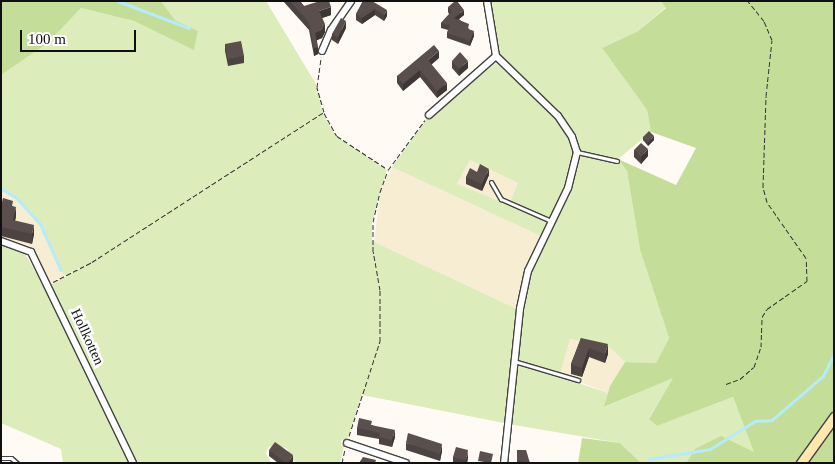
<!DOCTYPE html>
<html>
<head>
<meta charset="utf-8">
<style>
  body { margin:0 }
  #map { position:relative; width:835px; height:464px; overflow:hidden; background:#fffbf4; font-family:Georgia,serif }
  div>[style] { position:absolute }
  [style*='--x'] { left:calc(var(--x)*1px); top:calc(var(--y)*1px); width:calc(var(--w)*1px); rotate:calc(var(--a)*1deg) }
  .farmland>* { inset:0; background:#f7edd2 }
  .green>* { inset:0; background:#ddecbb }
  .forest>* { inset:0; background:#c4de99 }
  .stream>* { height:2.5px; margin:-1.25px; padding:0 1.25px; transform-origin:1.25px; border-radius:1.25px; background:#b6ebf9 }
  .path>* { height:1px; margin-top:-0.5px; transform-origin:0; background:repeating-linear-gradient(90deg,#323232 0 5px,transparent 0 7.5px) }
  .roads { filter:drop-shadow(1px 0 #434343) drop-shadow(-1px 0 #434343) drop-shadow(0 1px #434343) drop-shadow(0 -1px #434343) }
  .service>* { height:3px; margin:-1.5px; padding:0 1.5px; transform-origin:1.5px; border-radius:1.5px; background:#fff }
  .minor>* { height:6px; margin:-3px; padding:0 3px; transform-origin:3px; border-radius:3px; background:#fff }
  .secondary>* { height:9px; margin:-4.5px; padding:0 4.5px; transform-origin:4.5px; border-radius:4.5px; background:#ffe8af }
  .wall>* { inset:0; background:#4d4441 }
  .shaded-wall>* { inset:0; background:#3f3735 }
  .building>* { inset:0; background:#5a4f4c }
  span { translate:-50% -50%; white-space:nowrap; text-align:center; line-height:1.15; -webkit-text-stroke:5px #fff; paint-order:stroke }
  .street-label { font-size:14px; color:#101010 }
  .frame { position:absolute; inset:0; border:2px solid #101010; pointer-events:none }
  .scale { position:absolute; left:20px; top:30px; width:116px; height:22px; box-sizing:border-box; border:2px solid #101010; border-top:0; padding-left:6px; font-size:15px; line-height:18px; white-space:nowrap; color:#101010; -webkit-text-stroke:4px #fff; paint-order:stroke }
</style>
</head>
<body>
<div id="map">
  <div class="farmland">
    <div style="clip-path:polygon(470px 160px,518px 183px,508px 207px,457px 184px)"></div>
    <div style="clip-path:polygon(392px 167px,541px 236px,517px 309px,374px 242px,380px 193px)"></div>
    <div style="clip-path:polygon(1px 189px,16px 199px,40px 225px,64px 276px,49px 283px,33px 250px,19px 243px,1px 241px)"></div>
    <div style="clip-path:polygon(570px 339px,610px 348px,625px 362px,608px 393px,560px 374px)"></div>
  </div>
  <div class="green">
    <div style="clip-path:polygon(161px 1px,266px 1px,316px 84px,323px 114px,336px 136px,387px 170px,372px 222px,372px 241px,517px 309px,504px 423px,362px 395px,347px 440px,342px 439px,341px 445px,344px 446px,340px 463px,297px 463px,286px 455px,288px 450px,284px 447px,281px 451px,269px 446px,266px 453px,271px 463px,135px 463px,50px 285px,88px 264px,64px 276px,41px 225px,17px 197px,1px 187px,1px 75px,48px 43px,81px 8px,134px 21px,194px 49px,198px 31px,175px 20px)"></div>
    <div style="clip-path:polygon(489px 1px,661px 1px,666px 7px,638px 31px,602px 48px,647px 110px,651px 132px,618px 159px,627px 171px,640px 250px,669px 338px,656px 363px,625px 362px,610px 348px,570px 339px,560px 374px,515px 360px,529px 272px,553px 222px,577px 153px,617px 163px,618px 160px,578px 151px,573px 136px,499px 58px)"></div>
    <div style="clip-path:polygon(496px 63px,557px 117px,571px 138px,575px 152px,566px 187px,551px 219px,510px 202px,518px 183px,470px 160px,457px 184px,549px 221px,541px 236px,392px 167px,429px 115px)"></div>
    <div style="clip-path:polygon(1px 245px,22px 249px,43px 284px,131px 463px,63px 463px,61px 449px,1px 423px)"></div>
    <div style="clip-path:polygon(515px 362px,608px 393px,605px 407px,674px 377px,649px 418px,657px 426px,733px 397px,755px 453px,695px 449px,686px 463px,641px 463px,620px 443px,508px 424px)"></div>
  </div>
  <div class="forest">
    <div style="clip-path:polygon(1px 1px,161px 1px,175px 20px,198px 31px,194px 50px,134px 21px,81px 8px,48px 43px,1px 75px)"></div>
    <div style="clip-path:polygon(661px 1px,834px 1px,834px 463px,686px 463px,695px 449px,721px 436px,754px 452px,733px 397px,657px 426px,649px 419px,673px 378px,604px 407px,610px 386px,625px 362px,656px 363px,669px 338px,640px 250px,627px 171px,618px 159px,676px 185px,696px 148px,651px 132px,647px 110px,602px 48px,638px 31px,666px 8px)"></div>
    <div style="clip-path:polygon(582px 438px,620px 443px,641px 463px,578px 463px)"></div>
  </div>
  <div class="stream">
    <div style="--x:118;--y:1;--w:76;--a:20.8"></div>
    <div style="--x:1;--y:188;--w:19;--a:32"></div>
    <div style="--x:17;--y:198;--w:36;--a:48"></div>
    <div style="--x:41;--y:225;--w:49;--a:66"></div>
    <div style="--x:649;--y:459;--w:62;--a:-9.3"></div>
    <div style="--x:710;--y:449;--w:53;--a:-31.9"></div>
    <div style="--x:755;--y:421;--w:17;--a:-3"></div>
    <div style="--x:772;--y:420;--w:67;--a:-40.8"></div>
    <div style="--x:823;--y:376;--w:25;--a:-63"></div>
  </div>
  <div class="path">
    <div style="--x:324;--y:113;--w:26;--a:61"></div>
    <div style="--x:337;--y:136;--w:60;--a:33.4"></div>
    <div style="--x:53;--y:282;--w:44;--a:-27.1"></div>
    <div style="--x:92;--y:262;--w:276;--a:-32.9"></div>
    <div style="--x:324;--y:112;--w:26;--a:-106"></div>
    <div style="--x:317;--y:87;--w:30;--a:-82"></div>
    <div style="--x:726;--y:384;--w:15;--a:-20"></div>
    <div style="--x:740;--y:379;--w:18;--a:-41"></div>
    <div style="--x:754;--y:367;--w:21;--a:-71"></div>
    <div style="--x:761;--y:347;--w:30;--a:-88"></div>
    <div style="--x:762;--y:317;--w:9;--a:-58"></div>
    <div style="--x:767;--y:309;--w:49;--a:-35"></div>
    <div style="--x:807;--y:281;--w:23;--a:-92"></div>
    <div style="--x:806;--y:258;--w:68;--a:-124.9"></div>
    <div style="--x:767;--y:202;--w:16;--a:-105"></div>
    <div style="--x:763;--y:187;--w:91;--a:-88.1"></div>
    <div style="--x:766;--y:96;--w:56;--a:-83.9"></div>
    <div style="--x:772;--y:40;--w:21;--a:-113"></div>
    <div style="--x:764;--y:21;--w:26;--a:-129"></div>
    <div style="--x:349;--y:436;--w:100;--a:-71.9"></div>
    <div style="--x:380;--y:341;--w:51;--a:-90"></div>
    <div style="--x:380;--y:290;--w:39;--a:-100"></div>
    <div style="--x:373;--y:252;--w:30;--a:-90"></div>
    <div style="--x:373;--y:222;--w:31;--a:-77"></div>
    <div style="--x:380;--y:192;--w:23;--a:-70"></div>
    <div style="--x:388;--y:170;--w:62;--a:-53.5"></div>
    <div style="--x:342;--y:463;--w:14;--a:-78"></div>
  </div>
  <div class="roads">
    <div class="service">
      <div style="--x:577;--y:152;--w:41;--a:12.7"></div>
      <div style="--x:491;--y:182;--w:20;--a:60"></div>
      <div style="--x:501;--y:199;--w:55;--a:23.7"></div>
      <div style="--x:514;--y:361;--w:67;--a:16.5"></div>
      <div style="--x:1;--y:458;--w:10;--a:0"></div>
      <div style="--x:11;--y:458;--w:8;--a:40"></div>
    </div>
    <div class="minor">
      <div style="--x:487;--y:1;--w:56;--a:80.7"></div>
      <div style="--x:496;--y:56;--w:86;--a:44.1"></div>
      <div style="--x:558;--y:116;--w:25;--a:56"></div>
      <div style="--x:572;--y:137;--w:16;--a:72"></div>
      <div style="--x:577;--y:152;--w:37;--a:104"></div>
      <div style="--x:568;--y:188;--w:92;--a:115.7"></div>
      <div style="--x:528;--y:271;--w:39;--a:102"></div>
      <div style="--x:520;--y:309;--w:155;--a:95.9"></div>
      <div style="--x:322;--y:51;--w:23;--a:-67"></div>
      <div style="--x:331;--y:30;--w:35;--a:-55"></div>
      <div style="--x:429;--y:115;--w:89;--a:-41.4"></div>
      <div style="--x:1;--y:241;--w:32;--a:20"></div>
      <div style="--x:31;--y:252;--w:234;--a:64.2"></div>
      <div style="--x:347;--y:443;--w:62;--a:18.7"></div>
    </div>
    <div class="secondary">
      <div style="--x:801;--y:463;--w:57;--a:-54.3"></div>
    </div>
  </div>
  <div class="wall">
    <div style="clip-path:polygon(283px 1px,300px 1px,304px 6px,331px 15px,322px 18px,325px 32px,322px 38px,317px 40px,318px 54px,314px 56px,309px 30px)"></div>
    <div style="clip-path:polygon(363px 1px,387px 16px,384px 21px,375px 15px,362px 24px,356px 20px,356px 14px)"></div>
    <div style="clip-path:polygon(448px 7px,464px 15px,459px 19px,469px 29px,474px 36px,470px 46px,447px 38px,447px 33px,448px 30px,441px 28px,441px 23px,449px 14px,448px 12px)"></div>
    <div style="clip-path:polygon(346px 28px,338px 44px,332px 40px,332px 34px)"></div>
    <div style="clip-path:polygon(225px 44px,244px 56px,244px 63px,228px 66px,225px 51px)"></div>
    <div style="clip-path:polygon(439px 58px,431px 65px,447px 90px,437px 98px,420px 77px,403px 91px,397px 83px,397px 76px)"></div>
    <div style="clip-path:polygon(452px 61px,468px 68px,459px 76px,452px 68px)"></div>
    <div style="clip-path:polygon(643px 137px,654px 140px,648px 146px,643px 140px)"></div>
    <div style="clip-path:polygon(634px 150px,648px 156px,641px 164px,634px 157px)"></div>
    <div style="clip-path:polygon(477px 172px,489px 175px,482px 191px,466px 184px,466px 177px)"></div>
    <div style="clip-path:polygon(1px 206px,13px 206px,16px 216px,15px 221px,34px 234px,32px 244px,1px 236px)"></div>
    <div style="clip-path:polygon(581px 338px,608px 354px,605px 363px,589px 357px,582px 377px,571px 374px,571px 364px)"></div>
    <div style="clip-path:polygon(372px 425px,395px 437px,392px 447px,379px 444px,379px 439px,357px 435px,357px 428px)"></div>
    <div style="clip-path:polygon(406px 443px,442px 451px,440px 461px,406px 450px)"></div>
    <div style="clip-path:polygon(269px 450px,293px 461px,292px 463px,278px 463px,269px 456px)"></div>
    <div style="clip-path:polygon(517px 450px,530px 463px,517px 463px)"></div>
    <div style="clip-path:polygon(453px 457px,468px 457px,467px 463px,453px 463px)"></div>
  </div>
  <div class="shaded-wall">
    <div style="clip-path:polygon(331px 7px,331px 15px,319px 19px,319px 11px)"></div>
    <div style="clip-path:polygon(375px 9px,375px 15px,362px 24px,362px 18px)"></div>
    <div style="clip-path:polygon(387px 10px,387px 16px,384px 21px,384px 15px)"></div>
    <div style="clip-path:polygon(464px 10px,464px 15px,454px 23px,454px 18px)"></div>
    <div style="clip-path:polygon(346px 21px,346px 28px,338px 44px,338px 37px)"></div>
    <div style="clip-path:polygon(325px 24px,325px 32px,322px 38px,315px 41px,315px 33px)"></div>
    <div style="clip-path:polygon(474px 31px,474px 36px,470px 46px,470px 41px)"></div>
    <div style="clip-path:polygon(318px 47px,318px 54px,314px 56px,314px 48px)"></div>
    <div style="clip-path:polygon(439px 51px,439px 58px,428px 67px,428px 60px)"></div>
    <div style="clip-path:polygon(468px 61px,468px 68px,459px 76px,459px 69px)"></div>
    <div style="clip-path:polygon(420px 70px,420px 77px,403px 91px,403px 84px)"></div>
    <div style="clip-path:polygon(447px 83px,447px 90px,437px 98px,437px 91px)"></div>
    <div style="clip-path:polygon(654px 136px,654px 140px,648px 146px,648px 142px)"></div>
    <div style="clip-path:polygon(648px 149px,648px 156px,641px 164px,641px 157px)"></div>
    <div style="clip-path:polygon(489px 169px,489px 175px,482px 191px,482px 184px)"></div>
    <div style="clip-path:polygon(16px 207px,16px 216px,13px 230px,13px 220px)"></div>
    <div style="clip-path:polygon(34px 225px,34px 234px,32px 244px,32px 234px)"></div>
    <div style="clip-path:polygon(608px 344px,608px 354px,605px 363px,605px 354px)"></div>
    <div style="clip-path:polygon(589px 348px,589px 357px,582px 377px,582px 368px)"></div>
    <div style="clip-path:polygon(395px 430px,395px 437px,392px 447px,392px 440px)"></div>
    <div style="clip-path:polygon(442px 444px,442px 451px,440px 461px,440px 454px)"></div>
    <div style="clip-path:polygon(468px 450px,468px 457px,467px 463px,466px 463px)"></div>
    <div style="clip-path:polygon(293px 455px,293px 461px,292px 463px,288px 463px)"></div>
  </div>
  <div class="building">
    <div style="clip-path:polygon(290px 1px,300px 1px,304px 6px,320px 1px,329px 1px,331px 7px,319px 11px,325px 24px,322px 30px,315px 33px,318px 47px,314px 48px,309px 22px)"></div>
    <div style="clip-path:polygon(363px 1px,372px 1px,387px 10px,384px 15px,375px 9px,362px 18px,356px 14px)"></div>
    <div style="clip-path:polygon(455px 1px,457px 1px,464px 10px,454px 18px,469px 24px,468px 29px,474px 31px,470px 41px,447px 33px,450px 25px,441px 23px,452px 12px,448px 7px)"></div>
    <div style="clip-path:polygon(341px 18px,346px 21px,338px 37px,332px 34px)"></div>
    <div style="clip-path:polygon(241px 41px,244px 56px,228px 59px,225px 44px)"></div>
    <div style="clip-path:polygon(434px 45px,439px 51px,428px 60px,447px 83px,437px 91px,420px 70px,403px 84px,397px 76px)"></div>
    <div style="clip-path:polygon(460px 52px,468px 61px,459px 69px,452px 61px)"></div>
    <div style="clip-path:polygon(649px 131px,654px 136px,648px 142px,643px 137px)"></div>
    <div style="clip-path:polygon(641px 143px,648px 149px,641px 157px,634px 150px)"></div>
    <div style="clip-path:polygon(480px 164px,489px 169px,482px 184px,466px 177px,470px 168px,477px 172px)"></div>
    <div style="clip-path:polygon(3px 198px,13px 201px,12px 206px,16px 207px,13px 220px,34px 225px,32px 234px,1px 227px,1px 206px)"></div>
    <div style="clip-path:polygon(581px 338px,608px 344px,605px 354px,589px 348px,582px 368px,571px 364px)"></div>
    <div style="clip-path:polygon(359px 418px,372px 421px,371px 425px,395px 430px,392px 440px,379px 437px,380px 433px,357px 428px)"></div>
    <div style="clip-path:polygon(408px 433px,442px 444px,440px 454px,406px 443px)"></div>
    <div style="clip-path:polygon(275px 442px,293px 455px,288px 463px,286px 463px,269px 450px)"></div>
    <div style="clip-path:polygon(456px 447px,468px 450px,466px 460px,453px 457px)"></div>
    <div style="clip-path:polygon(517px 450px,526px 450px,530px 463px,526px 463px,517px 460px)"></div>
    <div style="clip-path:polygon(480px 451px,493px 454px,491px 463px,478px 461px)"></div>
    <div style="clip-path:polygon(363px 457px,376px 460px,375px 463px,359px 463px)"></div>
  </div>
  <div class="street-label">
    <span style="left:87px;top:337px;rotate:65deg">Hollkotten</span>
  </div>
  <div class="frame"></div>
  <div class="scale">100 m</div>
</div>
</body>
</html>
